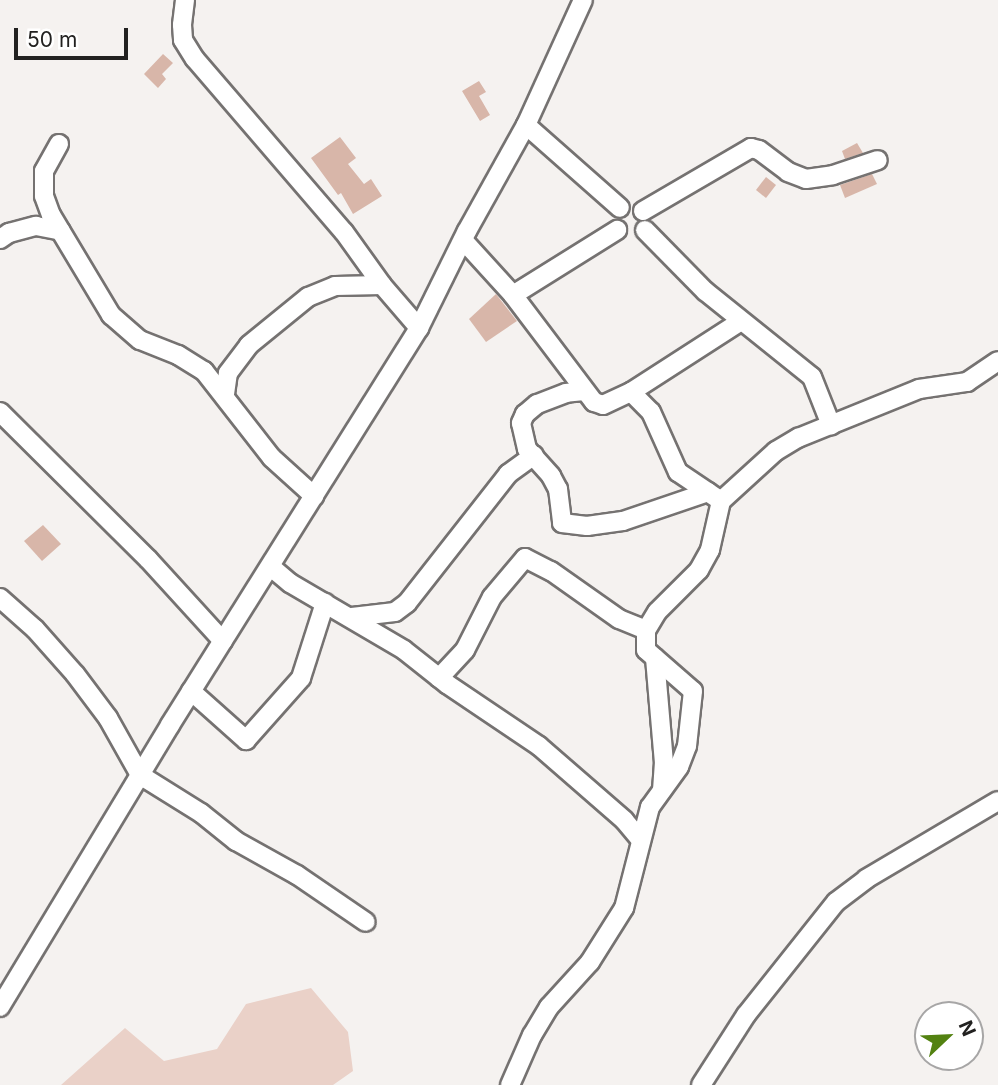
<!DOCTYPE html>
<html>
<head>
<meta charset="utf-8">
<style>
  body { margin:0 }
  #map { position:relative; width:998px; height:1085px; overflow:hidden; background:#f5f2f0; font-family:Inter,sans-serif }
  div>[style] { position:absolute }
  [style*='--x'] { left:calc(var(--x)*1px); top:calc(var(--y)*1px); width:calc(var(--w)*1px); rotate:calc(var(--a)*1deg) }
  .green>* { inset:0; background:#ead1c8 }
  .building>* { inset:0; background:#d8b6a9 }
  .roads { filter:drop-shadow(2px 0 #757271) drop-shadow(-2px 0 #757271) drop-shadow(0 2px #757271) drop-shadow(0 -2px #757271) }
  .street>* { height:18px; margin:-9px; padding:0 9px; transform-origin:9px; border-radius:9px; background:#fff }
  span { translate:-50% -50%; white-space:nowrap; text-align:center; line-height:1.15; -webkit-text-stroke:6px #fff; paint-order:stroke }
  .north { position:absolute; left:914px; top:1001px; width:70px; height:70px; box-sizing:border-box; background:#fff; border:2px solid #a7a6a6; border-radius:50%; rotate:67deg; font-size:19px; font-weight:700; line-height:28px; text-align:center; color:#222120 }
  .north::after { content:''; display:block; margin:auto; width:24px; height:32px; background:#538211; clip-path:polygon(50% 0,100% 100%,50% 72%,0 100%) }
  .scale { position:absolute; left:14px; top:28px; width:114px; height:32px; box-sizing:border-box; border:4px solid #222120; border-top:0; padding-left:9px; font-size:21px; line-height:24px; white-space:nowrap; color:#222120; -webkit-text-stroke:5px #fff; paint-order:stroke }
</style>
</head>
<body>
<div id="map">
  <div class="green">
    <div style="clip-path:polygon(311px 988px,348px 1032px,353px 1071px,333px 1085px,61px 1085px,125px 1028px,164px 1061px,217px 1049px,246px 1004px)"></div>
  </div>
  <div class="building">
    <div style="clip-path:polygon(163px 54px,173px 63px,162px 74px,166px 79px,158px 88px,144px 74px)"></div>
    <div style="clip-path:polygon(479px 81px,486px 92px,479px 96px,490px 115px,480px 121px,462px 91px)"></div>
    <div style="clip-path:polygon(340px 137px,356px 158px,348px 164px,364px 184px,371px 179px,382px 196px,353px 214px,341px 193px,338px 195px,311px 158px)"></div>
    <div style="clip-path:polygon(857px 143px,863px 153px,845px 159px,842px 151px)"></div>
    <div style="clip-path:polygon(872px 174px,877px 184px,845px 198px,840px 185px)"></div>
    <div style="clip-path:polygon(766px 177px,776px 185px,766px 198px,756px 190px)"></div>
    <div style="clip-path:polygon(496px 294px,517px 321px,486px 342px,469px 319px)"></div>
    <div style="clip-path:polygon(43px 525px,61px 544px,42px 561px,24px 541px)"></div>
  </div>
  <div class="roads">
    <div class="street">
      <div style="--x:185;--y:0;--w:25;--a:97"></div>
      <div style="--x:182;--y:25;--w:15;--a:86"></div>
      <div style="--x:183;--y:40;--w:22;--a:58"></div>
      <div style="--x:195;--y:59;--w:228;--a:49.3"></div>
      <div style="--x:344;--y:232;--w:65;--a:54.4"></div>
      <div style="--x:382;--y:285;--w:57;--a:49.3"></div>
      <div style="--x:526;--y:125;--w:125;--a:41.4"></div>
      <div style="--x:59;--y:144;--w:31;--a:119"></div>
      <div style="--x:44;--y:171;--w:25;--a:90"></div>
      <div style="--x:44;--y:196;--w:20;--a:70"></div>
      <div style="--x:51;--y:215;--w:117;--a:59"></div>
      <div style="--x:111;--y:315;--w:38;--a:41"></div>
      <div style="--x:140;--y:340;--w:41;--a:21.5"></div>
      <div style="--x:178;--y:355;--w:31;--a:32"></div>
      <div style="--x:204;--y:371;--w:110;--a:52"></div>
      <div style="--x:272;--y:458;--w:57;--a:42.1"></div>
      <div style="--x:643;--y:211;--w:125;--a:-30.3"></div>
      <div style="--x:751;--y:148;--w:8;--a:14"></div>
      <div style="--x:759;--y:150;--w:36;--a:37"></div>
      <div style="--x:788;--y:172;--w:19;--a:21"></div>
      <div style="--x:806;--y:179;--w:27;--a:-8"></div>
      <div style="--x:833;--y:175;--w:47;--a:-18.4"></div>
      <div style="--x:645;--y:230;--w:86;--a:45.5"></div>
      <div style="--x:705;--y:291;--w:137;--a:38.8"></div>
      <div style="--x:812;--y:377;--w:52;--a:68.4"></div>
      <div style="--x:0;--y:239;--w:11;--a:-34"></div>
      <div style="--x:9;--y:233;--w:28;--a:-15"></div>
      <div style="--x:36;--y:226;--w:25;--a:11"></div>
      <div style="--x:463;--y:240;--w:74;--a:47.7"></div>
      <div style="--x:513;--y:295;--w:134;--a:52.9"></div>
      <div style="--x:594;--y:402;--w:9;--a:18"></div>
      <div style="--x:603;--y:405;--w:31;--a:-25"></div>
      <div style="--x:631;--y:392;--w:28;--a:45"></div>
      <div style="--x:651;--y:412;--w:66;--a:65.8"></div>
      <div style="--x:678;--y:472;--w:52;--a:34"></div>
      <div style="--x:721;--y:501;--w:50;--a:102.7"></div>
      <div style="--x:710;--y:550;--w:23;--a:119"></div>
      <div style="--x:699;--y:570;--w:59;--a:135"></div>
      <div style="--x:657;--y:612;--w:21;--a:121"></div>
      <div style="--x:646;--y:630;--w:20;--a:90"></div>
      <div style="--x:646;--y:650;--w:62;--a:41.1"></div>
      <div style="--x:693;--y:691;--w:55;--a:96.2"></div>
      <div style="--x:687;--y:746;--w:22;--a:111"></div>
      <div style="--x:679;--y:767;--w:49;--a:125.9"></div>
      <div style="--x:650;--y:807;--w:104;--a:104.4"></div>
      <div style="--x:624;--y:908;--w:64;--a:122.2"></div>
      <div style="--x:590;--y:962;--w:61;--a:132.3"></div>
      <div style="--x:549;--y:1007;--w:33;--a:121"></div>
      <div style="--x:532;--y:1035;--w:55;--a:113.7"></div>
      <div style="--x:513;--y:295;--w:123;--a:-32"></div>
      <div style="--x:584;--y:391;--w:18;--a:174"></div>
      <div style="--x:566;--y:393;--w:31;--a:159"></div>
      <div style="--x:537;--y:404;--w:16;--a:140"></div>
      <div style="--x:525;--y:414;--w:10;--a:114"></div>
      <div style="--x:521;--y:423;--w:27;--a:77"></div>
      <div style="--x:527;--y:449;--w:36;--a:48"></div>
      <div style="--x:551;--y:476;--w:15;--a:62"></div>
      <div style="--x:558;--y:489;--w:34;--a:83"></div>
      <div style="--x:562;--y:523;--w:25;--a:7"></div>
      <div style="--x:587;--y:526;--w:36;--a:-8"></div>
      <div style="--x:623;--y:521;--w:90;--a:-18.8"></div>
      <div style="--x:631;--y:392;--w:131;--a:-32.8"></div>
      <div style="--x:225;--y:394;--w:21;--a:-82"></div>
      <div style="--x:228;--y:373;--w:35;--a:-53"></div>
      <div style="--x:249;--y:345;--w:76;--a:-39.1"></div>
      <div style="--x:308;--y:297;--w:29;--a:-22"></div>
      <div style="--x:335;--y:286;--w:47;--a:-1.2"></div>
      <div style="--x:0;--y:412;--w:209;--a:44.8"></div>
      <div style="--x:148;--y:559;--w:111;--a:47.6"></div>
      <div style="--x:721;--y:501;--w:74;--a:-42.3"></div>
      <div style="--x:776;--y:451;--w:26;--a:-31"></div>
      <div style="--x:798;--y:438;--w:131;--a:-22"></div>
      <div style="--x:919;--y:389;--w:49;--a:-8.3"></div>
      <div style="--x:967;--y:382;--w:37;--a:-34"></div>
      <div style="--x:271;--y:567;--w:25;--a:40"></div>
      <div style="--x:290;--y:583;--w:132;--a:30.4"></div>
      <div style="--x:404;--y:650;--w:55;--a:38.3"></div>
      <div style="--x:447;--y:684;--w:111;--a:34"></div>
      <div style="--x:539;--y:746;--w:113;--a:41"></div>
      <div style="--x:624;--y:820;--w:26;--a:50"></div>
      <div style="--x:0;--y:598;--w:47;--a:41.5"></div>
      <div style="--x:35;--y:629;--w:60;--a:48.4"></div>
      <div style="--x:75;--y:674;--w:55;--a:53.1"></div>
      <div style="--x:108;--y:718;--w:65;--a:60.7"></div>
      <div style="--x:140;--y:775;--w:72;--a:31.9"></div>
      <div style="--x:201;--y:813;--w:45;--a:38.7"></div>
      <div style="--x:236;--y:841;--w:70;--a:29.1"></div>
      <div style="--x:297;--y:875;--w:83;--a:34.3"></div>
      <div style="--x:352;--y:617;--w:43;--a:-6.6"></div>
      <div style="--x:395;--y:612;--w:15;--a:-37"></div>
      <div style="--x:407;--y:603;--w:164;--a:-51.9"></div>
      <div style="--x:508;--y:474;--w:32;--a:-36"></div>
      <div style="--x:655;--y:658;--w:104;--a:85.1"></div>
      <div style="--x:664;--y:762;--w:28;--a:94"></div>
      <div style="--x:439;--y:678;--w:38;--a:-47"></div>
      <div style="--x:465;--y:650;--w:59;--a:-63"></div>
      <div style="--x:492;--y:597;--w:51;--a:-49.8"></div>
      <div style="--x:525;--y:558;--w:29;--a:27"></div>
      <div style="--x:551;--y:571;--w:83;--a:35.2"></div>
      <div style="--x:619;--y:619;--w:29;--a:22"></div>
      <div style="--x:191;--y:691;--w:74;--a:41.7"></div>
      <div style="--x:246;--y:740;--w:83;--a:-48.4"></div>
      <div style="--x:301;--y:678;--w:79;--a:-72.3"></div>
      <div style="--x:0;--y:1007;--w:329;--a:-58.9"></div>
      <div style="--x:170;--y:725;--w:469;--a:-57.9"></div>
      <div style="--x:419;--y:328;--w:108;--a:-63.7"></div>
      <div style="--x:467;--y:231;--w:121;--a:-60.9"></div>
      <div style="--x:526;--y:125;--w:137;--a:-65.5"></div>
      <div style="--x:701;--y:1085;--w:83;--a:-57.3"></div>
      <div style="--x:746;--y:1015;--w:144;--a:-51.5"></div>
      <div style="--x:836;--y:902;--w:38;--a:-37"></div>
      <div style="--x:866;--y:879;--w:153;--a:-30.6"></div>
    </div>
  </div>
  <div class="north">N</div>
  <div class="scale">50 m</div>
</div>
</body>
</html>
